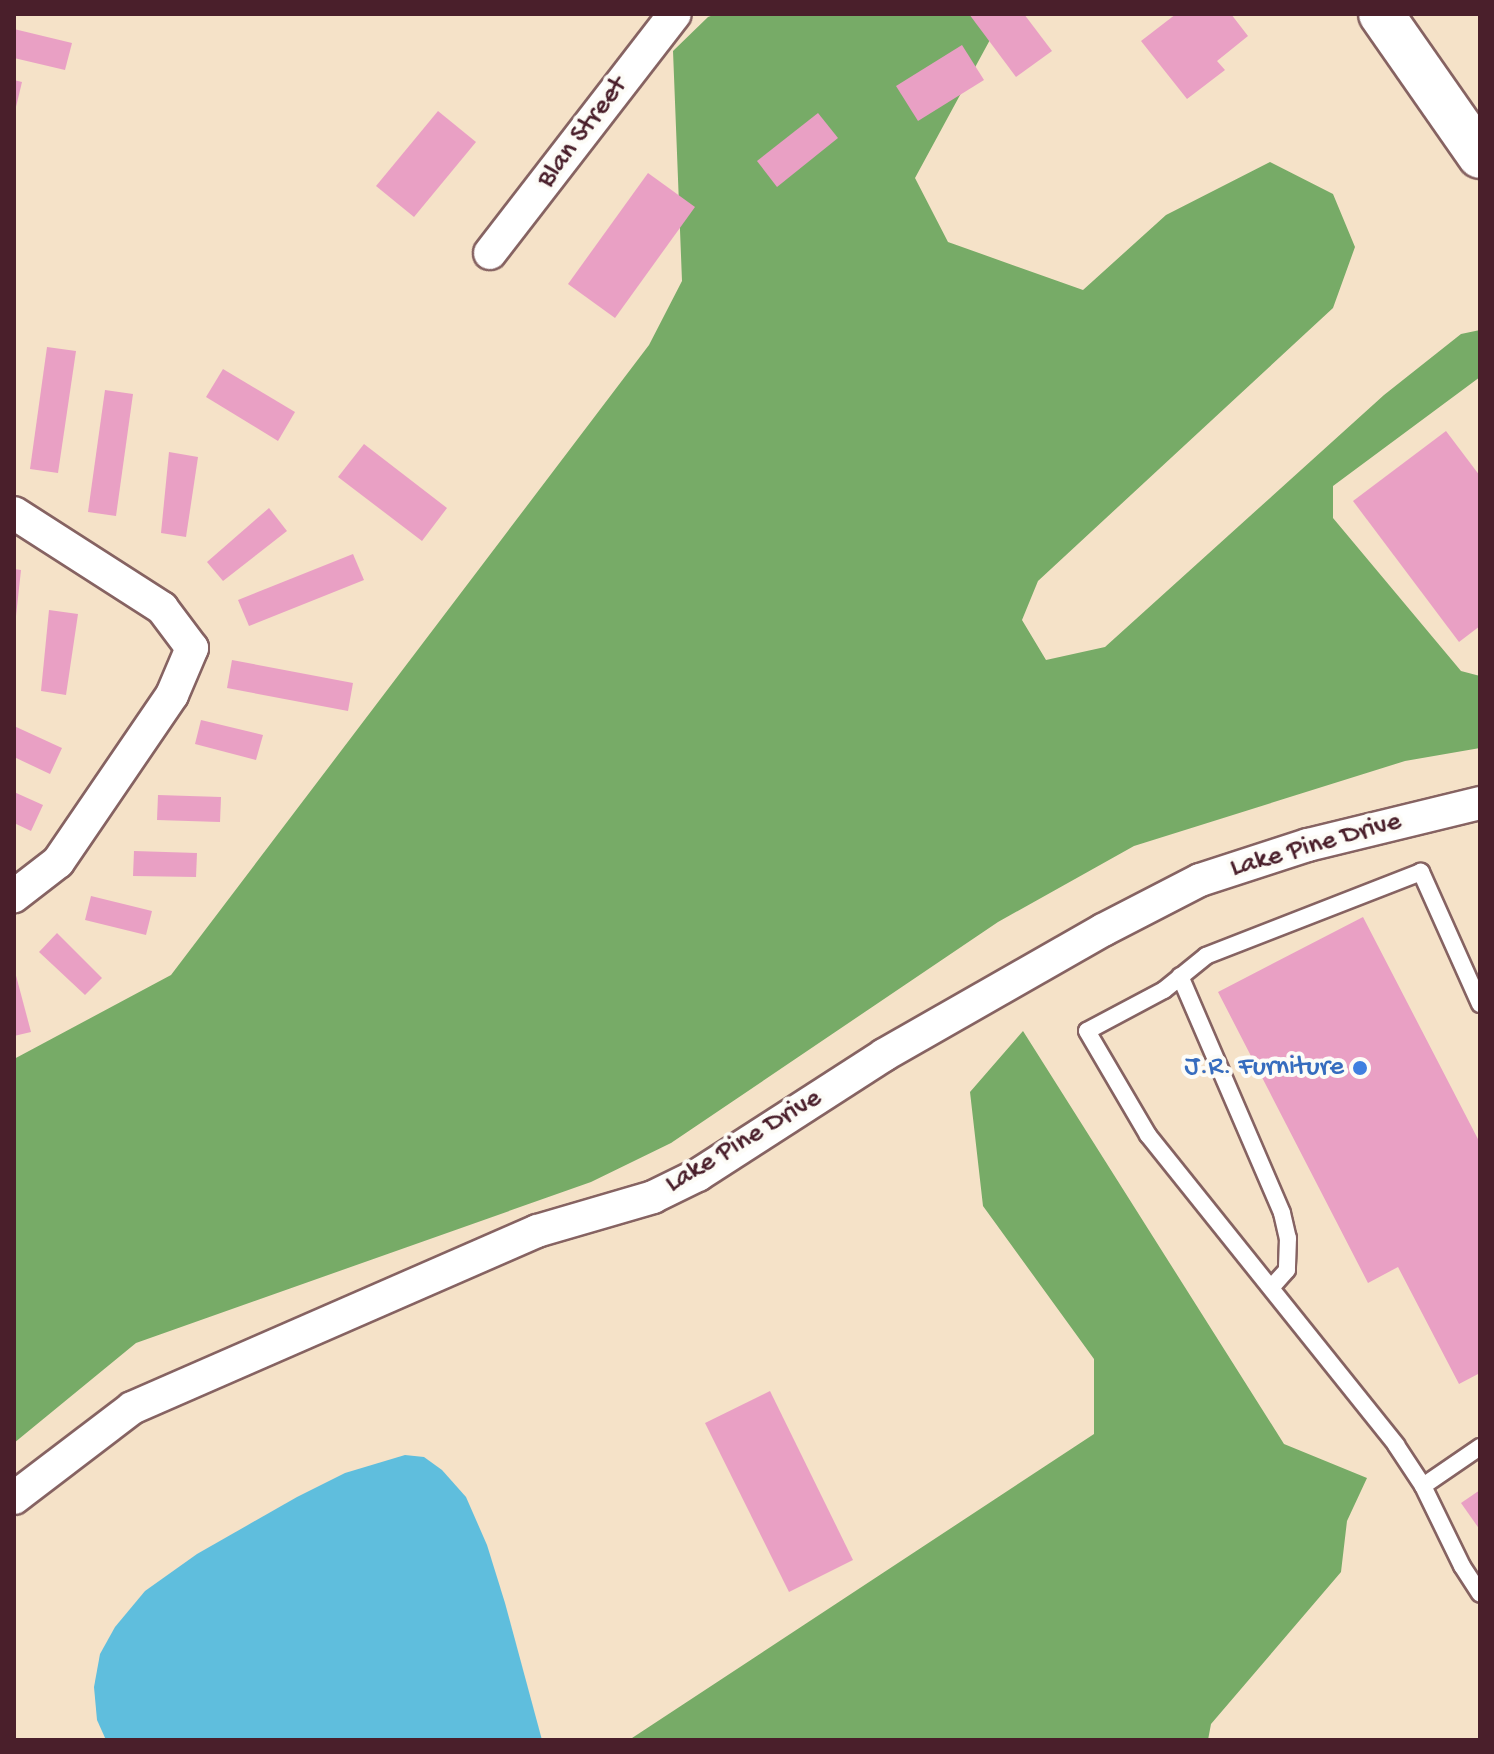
<!DOCTYPE html>
<html>
<head>
<meta charset="utf-8">
<style>
  body { margin:0 }
  #map { position:relative; width:1494px; height:1754px; overflow:hidden; background:#f5e2c8; font-family:"Gochi Hand",sans-serif }
  div>[style] { position:absolute }
  [style*='--x'] { left:calc(var(--x)*1px); top:calc(var(--y)*1px); width:calc(var(--w)*1px); rotate:calc(var(--a)*1deg) }
  .forest>* { inset:0; background:#77ab67 }
  .water>* { inset:0; background:#5fbedd }
  .building>* { inset:0; background:#e9a0c4 }
  .roads { filter:drop-shadow(2px 0 #866362) drop-shadow(-2px 0 #866362) drop-shadow(0 2px #866362) drop-shadow(0 -2px #866362) }
  .service>* { height:16px; margin:-8px; padding:0 8px; transform-origin:8px; border-radius:8px; background:#fff }
  .minor>* { height:32px; margin:-16px; padding:0 16px; transform-origin:16px; border-radius:16px; background:#fff }
  .primary>* { height:44px; margin:-22px; padding:0 22px; transform-origin:22px; border-radius:22px; background:#fff }
  .dots>* { width:22px; height:22px; translate:-50% -50%; box-sizing:border-box; border:4px solid #fdfcf7; border-radius:50% }
  span { translate:-50% -50%; white-space:nowrap; text-align:center; line-height:1.15; -webkit-text-stroke:8px #fdfcf7; paint-order:stroke }
  .street-label { font-size:28px; color:#4a1f2b }
  .shop-label { font-size:28px; color:#366cbe }
  .right { translate:-100% -50%; text-align:right }
  .frame { position:absolute; inset:0; border:16px solid #4a1f2b; pointer-events:none }
</style>
</head>
<body>
<div id="map">
  <div class="forest">
    <div style="clip-path:polygon(716px 14px,1004px 14px,915px 178px,948px 242px,1083px 290px,1166px 215px,1270px 162px,1333px 194px,1355px 247px,1333px 308px,1038px 581px,1022px 620px,1046px 660px,1105px 647px,1384px 395px,1461px 334px,1480px 330px,1480px 377px,1333px 486px,1333px 518px,1461px 671px,1480px 676px,1480px 748px,1405px 761px,1134px 846px,998px 922px,671px 1143px,591px 1182px,136px 1343px,14px 1443px,14px 1059px,171px 975px,649px 345px,682px 281px,673px 51px,708px 17px)"></div>
    <div style="clip-path:polygon(1023px 1031px,1284px 1444px,1367px 1478px,1347px 1521px,1341px 1572px,1211px 1724px,1208px 1740px,629px 1740px,1094px 1434px,1094px 1359px,983px 1206px,970px 1092px)"></div>
  </div>
  <div class="water">
    <div style="clip-path:polygon(405px 1455px,424px 1457px,442px 1470px,466px 1497px,487px 1545px,505px 1603px,542px 1740px,106px 1740px,97px 1720px,94px 1687px,100px 1654px,115px 1627px,145px 1591px,197px 1554px,297px 1497px,345px 1473px)"></div>
  </div>
  <div class="building">
    <div style="clip-path:polygon(969px 14px,1024px 14px,1052px 51px,1016px 77px)"></div>
    <div style="clip-path:polygon(1176px 14px,1231px 14px,1248px 36px,1217px 61px,1225px 70px,1187px 99px,1141px 41px)"></div>
    <div style="clip-path:polygon(14px 29px,72px 43px,65px 70px,14px 58px)"></div>
    <div style="clip-path:polygon(962px 45px,984px 80px,918px 121px,896px 86px)"></div>
    <div style="clip-path:polygon(14px 80px,22px 82px,15px 111px,14px 111px)"></div>
    <div style="clip-path:polygon(438px 111px,476px 142px,414px 217px,376px 186px)"></div>
    <div style="clip-path:polygon(818px 113px,838px 138px,777px 187px,757px 161px)"></div>
    <div style="clip-path:polygon(648px 173px,695px 207px,615px 318px,568px 284px)"></div>
    <div style="clip-path:polygon(47px 347px,76px 351px,58px 473px,30px 469px)"></div>
    <div style="clip-path:polygon(223px 369px,295px 412px,278px 441px,206px 397px)"></div>
    <div style="clip-path:polygon(105px 390px,133px 394px,116px 516px,88px 512px)"></div>
    <div style="clip-path:polygon(1446px 431px,1480px 476px,1480px 626px,1459px 642px,1353px 501px)"></div>
    <div style="clip-path:polygon(364px 444px,447px 508px,422px 541px,338px 477px)"></div>
    <div style="clip-path:polygon(169px 452px,198px 457px,186px 537px,161px 533px)"></div>
    <div style="clip-path:polygon(269px 508px,287px 531px,223px 581px,207px 562px)"></div>
    <div style="clip-path:polygon(353px 554px,364px 580px,249px 626px,238px 600px)"></div>
    <div style="clip-path:polygon(14px 569px,21px 570px,16px 616px,14px 616px)"></div>
    <div style="clip-path:polygon(49px 610px,78px 614px,66px 695px,41px 691px)"></div>
    <div style="clip-path:polygon(232px 660px,353px 683px,348px 711px,227px 688px)"></div>
    <div style="clip-path:polygon(201px 720px,263px 735px,256px 760px,195px 744px)"></div>
    <div style="clip-path:polygon(14px 726px,62px 748px,50px 774px,14px 757px)"></div>
    <div style="clip-path:polygon(14px 792px,43px 805px,31px 831px,14px 823px)"></div>
    <div style="clip-path:polygon(158px 795px,221px 797px,220px 822px,157px 820px)"></div>
    <div style="clip-path:polygon(134px 851px,197px 853px,196px 877px,133px 876px)"></div>
    <div style="clip-path:polygon(91px 896px,152px 911px,146px 935px,85px 920px)"></div>
    <div style="clip-path:polygon(1363px 917px,1480px 1143px,1480px 1373px,1459px 1384px,1398px 1267px,1368px 1283px,1218px 992px)"></div>
    <div style="clip-path:polygon(57px 933px,102px 978px,85px 995px,39px 952px)"></div>
    <div style="clip-path:polygon(14px 968px,31px 1032px,14px 1036px)"></div>
    <div style="clip-path:polygon(770px 1391px,853px 1560px,789px 1592px,705px 1423px)"></div>
    <div style="clip-path:polygon(1480px 1490px,1480px 1530px,1461px 1503px)"></div>
  </div>
  <div class="roads">
    <div class="service">
      <div style="--x:1180;--y:976;--w:258;--a:66.7"></div>
      <div style="--x:1282;--y:1213;--w:26;--a:77"></div>
      <div style="--x:1288;--y:1238;--w:32;--a:92"></div>
      <div style="--x:1287;--y:1270;--w:24;--a:132"></div>
      <div style="--x:1480;--y:1004;--w:145;--a:-114.1"></div>
      <div style="--x:1421;--y:872;--w:231;--a:158.7"></div>
      <div style="--x:1206;--y:956;--w:54;--a:141"></div>
      <div style="--x:1164;--y:990;--w:87;--a:152"></div>
      <div style="--x:1087;--y:1031;--w:121;--a:59.6"></div>
      <div style="--x:1148;--y:1135;--w:397;--a:51.3"></div>
      <div style="--x:1396;--y:1445;--w:49;--a:56.6"></div>
      <div style="--x:1423;--y:1486;--w:89;--a:64"></div>
      <div style="--x:1462;--y:1566;--w:33;--a:57"></div>
      <div style="--x:1423;--y:1486;--w:69;--a:-34.4"></div>
    </div>
    <div class="minor">
      <div style="--x:490;--y:253;--w:302;--a:-52.3"></div>
      <div style="--x:14;--y:513;--w:176;--a:32.7"></div>
      <div style="--x:162;--y:608;--w:50;--a:53.1"></div>
      <div style="--x:192;--y:648;--w:51;--a:113.1"></div>
      <div style="--x:172;--y:695;--w:202;--a:124.3"></div>
      <div style="--x:58;--y:862;--w:56;--a:142.3"></div>
      <div style="--x:14;--y:1498;--w:148;--a:-37.3"></div>
      <div style="--x:132;--y:1408;--w:442;--a:-23.6"></div>
      <div style="--x:537;--y:1231;--w:121;--a:-16.3"></div>
      <div style="--x:653;--y:1197;--w:50;--a:-26.1"></div>
      <div style="--x:698;--y:1175;--w:221;--a:-32.8"></div>
      <div style="--x:884;--y:1055;--w:252;--a:-29.7"></div>
      <div style="--x:1103;--y:930;--w:109;--a:-27.3"></div>
      <div style="--x:1200;--y:880;--w:114;--a:-18"></div>
      <div style="--x:1308;--y:845;--w:177;--a:-13.7"></div>
    </div>
    <div class="primary">
      <div style="--x:1381;--y:14;--w:173;--a:55.1"></div>
    </div>
  </div>
  <div class="dots">
    <div style="left:1360px;top:1068px;background:#3f7fe0"></div>
  </div>
  <div class="street-label">
    <span style="left:583px;top:133px;rotate:-53deg">Blan Street</span>
    <span style="left:1316px;top:846px;rotate:-16deg">Lake Pine Drive</span>
    <span style="left:744px;top:1142px;rotate:-31deg">Lake Pine Drive</span>
  </div>
  <div class="shop-label">
    <span class="right" style="left:1344px;top:1068px">J.R. Furniture</span>
  </div>
  <div class="frame"></div>
</div>
</body>
</html>
